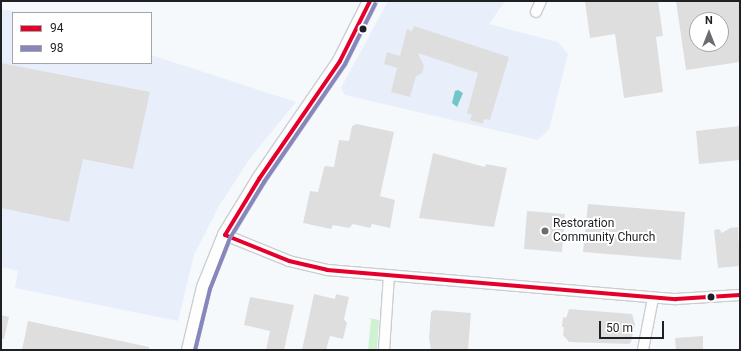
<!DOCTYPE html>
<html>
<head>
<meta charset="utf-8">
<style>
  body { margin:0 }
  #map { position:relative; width:741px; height:351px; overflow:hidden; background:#f6f9fc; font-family:Roboto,sans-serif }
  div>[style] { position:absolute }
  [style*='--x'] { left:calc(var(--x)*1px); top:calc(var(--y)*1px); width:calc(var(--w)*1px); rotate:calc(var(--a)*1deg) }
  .built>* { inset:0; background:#e8effa }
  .green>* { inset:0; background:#d0f2d3 }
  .water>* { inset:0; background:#70c6c8 }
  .building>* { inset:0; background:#dfdedf }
  .roads { filter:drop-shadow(1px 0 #ccced1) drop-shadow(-1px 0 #ccced1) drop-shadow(0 1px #ccced1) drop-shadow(0 -1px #ccced1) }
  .minor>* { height:10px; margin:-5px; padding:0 5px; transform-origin:5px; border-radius:5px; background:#fefeff }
  .secondary>* { height:14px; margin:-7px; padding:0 7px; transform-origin:7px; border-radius:7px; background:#fefeff }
  .bus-1>* { height:4px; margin:-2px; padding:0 2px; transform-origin:2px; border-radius:2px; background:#e4002b }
  .bus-2>* { height:4px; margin:-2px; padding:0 2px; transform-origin:2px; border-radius:2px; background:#8786bd }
  .dots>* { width:11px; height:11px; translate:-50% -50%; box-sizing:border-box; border:2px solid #fff; border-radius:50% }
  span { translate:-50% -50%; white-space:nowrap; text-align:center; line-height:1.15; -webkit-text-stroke:4px #fff; paint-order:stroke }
  .poi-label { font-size:12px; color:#1e2024 }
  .left { translate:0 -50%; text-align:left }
  .frame { position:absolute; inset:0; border:2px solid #1e2024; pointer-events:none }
  .legend { position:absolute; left:12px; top:12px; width:140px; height:52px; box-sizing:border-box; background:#fff; border:1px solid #a5a6a7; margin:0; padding:5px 7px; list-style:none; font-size:12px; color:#1e2024 }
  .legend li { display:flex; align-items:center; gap:8px; height:20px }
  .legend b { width:20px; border:1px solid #a5a6a7 }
  .north { position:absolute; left:689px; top:12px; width:40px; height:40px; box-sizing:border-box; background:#fff; border:1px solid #a5a6a7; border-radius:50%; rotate:0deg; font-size:11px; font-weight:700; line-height:16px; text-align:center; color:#1e2024 }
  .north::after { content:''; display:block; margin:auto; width:14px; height:18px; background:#6a6c70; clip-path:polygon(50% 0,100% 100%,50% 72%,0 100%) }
  .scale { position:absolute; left:599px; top:321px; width:65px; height:18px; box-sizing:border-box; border:2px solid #1e2024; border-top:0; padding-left:5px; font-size:12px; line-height:14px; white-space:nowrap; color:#1e2024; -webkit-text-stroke:3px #fff; paint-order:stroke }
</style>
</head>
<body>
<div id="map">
  <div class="built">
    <div style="clip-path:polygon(388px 1px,505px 1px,489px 24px,558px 42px,568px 54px,549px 129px,538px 140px,345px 95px,341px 88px)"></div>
    <div style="clip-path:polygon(1px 9px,22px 13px,13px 13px,13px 63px,151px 63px,151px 55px,296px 102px,251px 157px,219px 206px,194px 255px,178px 321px,15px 288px,18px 271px,1px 267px)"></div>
  </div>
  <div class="green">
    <div style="clip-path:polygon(364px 317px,379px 320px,377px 350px,368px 350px,371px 319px)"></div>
  </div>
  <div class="water">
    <div style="clip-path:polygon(458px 90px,463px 93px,457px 107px,452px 103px,455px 91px)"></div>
  </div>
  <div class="building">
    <div style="clip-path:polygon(585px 1px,658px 1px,663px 36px,656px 37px,663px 92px,624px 98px,615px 34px,590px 38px)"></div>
    <div style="clip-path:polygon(evenodd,676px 1px,740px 1px,740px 62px,686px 70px,676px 1px,697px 20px,721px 20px,721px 44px,697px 44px,697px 20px)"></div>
    <div style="clip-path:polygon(414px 26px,509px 57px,490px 120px,484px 119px,483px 124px,470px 120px,472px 115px,467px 113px,478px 73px,418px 53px,424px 66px,422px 73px,416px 76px,410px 97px,391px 92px,397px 68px,384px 64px,387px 52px,400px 56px,407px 29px,412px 31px)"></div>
    <div style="clip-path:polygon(1px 63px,150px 92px,133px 169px,83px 159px,69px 222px,1px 208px)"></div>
    <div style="clip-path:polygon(357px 124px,394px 132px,380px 196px,395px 200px,390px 228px,372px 224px,370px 228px,353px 224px,349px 228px,333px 225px,331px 229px,303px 223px,310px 191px,318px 192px,324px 168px,325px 166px,334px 167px,339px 140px,349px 141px,352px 126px)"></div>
    <div style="clip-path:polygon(740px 126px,740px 160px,699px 164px,696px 131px)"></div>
    <div style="clip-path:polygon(433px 153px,485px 167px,486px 164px,507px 168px,494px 227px,419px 218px)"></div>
    <div style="clip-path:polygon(588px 204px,685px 212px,681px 260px,583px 252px)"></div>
    <div style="clip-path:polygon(527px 211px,565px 214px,562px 252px,524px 249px)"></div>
    <div style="clip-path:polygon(738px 227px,740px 266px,718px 268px,714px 230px,719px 229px,722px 233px,730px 228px)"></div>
    <div style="clip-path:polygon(314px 294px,335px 299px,336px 294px,349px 297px,344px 319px,347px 323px,343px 339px,330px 336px,326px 350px,302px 350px)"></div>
    <div style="clip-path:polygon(250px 297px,294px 305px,284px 350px,266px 350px,270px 331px,244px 325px)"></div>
    <div style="clip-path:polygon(569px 309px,632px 314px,635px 324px,631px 342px,629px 344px,569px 342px,563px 335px,564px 327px,562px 327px,563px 317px,566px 318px)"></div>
    <div style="clip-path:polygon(434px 310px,471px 313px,468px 350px,431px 350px,429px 338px,431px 312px)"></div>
    <div style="clip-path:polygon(1px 315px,9px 317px,4px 339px,1px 339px)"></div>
    <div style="clip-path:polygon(28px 321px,149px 347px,149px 350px,22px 350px)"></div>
    <div style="clip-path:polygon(703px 336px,703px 350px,676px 350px,675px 338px)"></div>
  </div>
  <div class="roads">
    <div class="minor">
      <div style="--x:536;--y:12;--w:12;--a:-66"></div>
      <div style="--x:225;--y:235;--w:69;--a:22.1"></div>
      <div style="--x:289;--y:261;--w:39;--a:13"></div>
      <div style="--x:327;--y:270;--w:350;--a:4.8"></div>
      <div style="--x:676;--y:299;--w:64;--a:-3.6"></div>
      <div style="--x:384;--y:350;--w:75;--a:-86.2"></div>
      <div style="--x:643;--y:350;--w:53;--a:-79.1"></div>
    </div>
    <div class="secondary">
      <div style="--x:189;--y:350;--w:65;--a:-76.6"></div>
      <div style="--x:204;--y:287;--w:56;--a:-68"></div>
      <div style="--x:225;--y:235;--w:66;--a:-58.7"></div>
      <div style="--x:259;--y:179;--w:143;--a:-55.5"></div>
      <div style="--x:340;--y:61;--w:67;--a:-63.4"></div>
    </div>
  </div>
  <div class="bus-1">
    <div style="--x:225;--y:235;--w:69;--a:22.1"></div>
    <div style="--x:289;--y:261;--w:39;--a:13"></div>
    <div style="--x:327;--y:270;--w:350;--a:4.8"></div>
    <div style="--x:676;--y:299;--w:64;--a:-3.6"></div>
    <div style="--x:225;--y:235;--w:66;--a:-58.7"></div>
    <div style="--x:259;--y:179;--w:143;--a:-55.5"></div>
    <div style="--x:340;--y:61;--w:67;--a:-63.4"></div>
  </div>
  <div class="bus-2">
    <div style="--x:195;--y:350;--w:63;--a:-76.2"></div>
    <div style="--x:210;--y:289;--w:55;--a:-68.6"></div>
    <div style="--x:230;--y:238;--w:66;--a:-58.7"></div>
    <div style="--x:264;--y:182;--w:143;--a:-55.5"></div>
    <div style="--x:345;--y:64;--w:67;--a:-63.4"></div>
  </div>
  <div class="dots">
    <div style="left:363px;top:29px;background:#1e2024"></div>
    <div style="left:545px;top:231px;background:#6a6c70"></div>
    <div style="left:711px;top:297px;background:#1e2024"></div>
  </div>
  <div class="poi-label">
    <span class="left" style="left:553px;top:231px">Restoration<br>Community Church</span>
  </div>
  <div class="frame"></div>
  <ul class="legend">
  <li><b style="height:5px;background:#e4002b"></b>94</li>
  <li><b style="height:5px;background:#8786bd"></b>98</li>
  </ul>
  <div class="north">N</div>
  <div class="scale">50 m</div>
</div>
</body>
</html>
